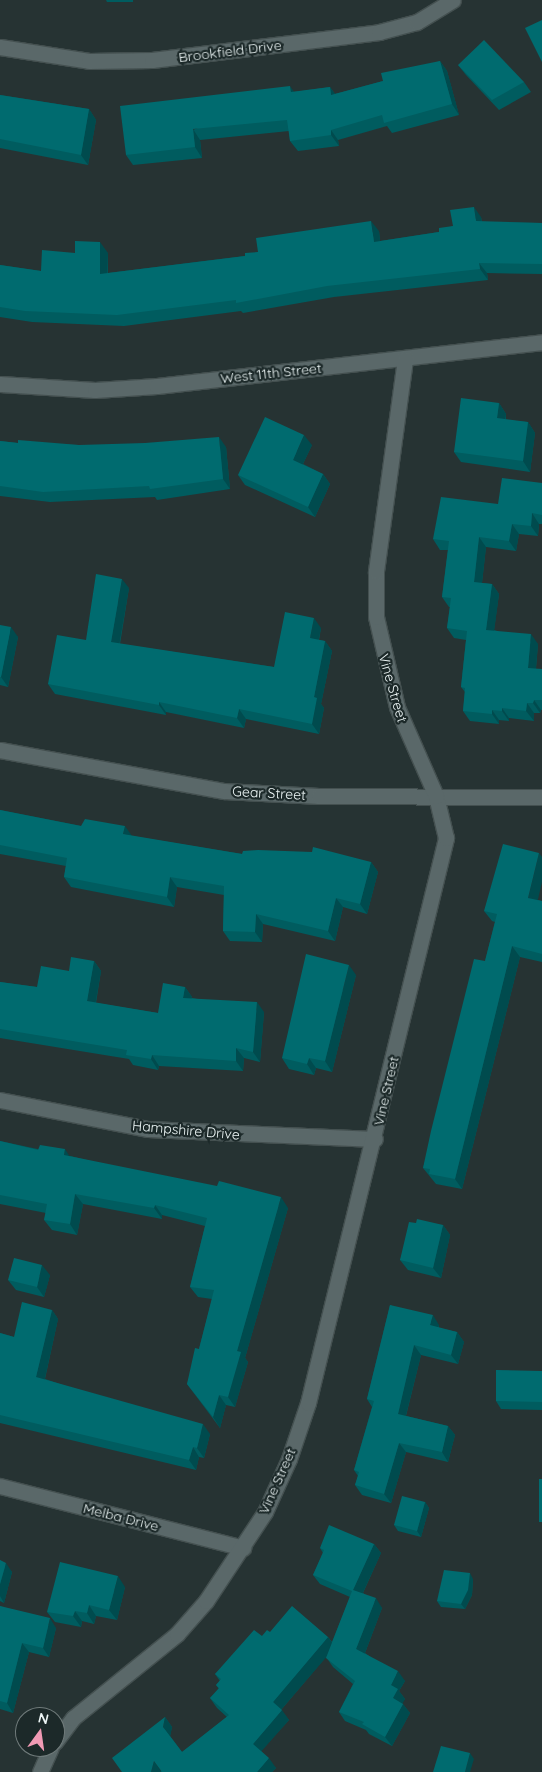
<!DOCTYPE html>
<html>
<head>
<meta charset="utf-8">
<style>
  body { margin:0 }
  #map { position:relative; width:542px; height:1772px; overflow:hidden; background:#263333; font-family:Quicksand,sans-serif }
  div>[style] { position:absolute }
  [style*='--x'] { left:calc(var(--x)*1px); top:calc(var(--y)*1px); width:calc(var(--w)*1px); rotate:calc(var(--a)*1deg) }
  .roads { filter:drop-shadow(1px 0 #445050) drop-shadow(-1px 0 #445050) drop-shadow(0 1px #445050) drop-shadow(0 -1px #445050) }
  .street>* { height:15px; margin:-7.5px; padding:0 7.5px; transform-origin:7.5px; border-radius:7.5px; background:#5a6869 }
  .wall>* { inset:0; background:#005c5f }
  .shaded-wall>* { inset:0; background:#004b4e }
  .building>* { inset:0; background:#006b6f }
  span { translate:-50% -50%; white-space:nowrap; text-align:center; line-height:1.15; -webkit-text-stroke:4.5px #1c2929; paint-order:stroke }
  .street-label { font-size:14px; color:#edf6f6 }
  .north { position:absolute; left:15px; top:1707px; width:50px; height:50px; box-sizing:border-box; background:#1c2929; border:1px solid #707b7b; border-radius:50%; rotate:14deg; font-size:14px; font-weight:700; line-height:20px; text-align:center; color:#edf6f6 }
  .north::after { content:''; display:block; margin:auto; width:18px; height:22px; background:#f09ab4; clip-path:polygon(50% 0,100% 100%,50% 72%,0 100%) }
</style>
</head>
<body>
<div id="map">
  <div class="roads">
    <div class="street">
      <div style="--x:0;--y:47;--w:90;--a:8.9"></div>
      <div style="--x:89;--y:61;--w:63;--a:-0.9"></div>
      <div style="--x:152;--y:60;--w:229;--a:-7"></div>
      <div style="--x:379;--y:32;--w:39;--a:-15"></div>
      <div style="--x:417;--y:22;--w:42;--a:-31.4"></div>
      <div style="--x:0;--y:384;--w:95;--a:3.6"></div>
      <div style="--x:95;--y:390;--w:62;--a:-3.7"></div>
      <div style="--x:157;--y:386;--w:388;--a:-6.5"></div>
      <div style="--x:0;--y:750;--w:228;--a:10.4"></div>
      <div style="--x:224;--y:791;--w:95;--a:3"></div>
      <div style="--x:319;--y:796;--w:223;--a:0.3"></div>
      <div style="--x:0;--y:1100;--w:151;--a:11.1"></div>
      <div style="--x:148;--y:1129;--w:227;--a:2.5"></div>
      <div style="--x:0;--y:1486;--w:251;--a:14.3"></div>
      <div style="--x:55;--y:1742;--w:30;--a:-53"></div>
      <div style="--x:73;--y:1718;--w:134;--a:-38.9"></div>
      <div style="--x:177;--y:1634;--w:44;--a:-48.7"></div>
      <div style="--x:206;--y:1601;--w:107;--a:-56.5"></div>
      <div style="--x:265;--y:1512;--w:58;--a:-65.6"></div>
      <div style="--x:289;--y:1459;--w:59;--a:-71.3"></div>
      <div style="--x:308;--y:1403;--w:582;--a:-76.27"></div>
      <div style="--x:446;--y:838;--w:43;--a:-103.4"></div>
      <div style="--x:436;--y:796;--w:97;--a:-113.7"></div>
      <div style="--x:397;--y:707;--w:92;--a:-103.1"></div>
      <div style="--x:376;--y:617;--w:46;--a:-90"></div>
      <div style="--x:376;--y:571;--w:214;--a:-82.2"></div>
      <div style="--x:40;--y:1772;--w:27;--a:-66"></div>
    </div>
  </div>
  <div class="wall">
    <div style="clip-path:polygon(106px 0,133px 0,133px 2px,107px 2px)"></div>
    <div style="clip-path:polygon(440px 61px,447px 71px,459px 115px,392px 133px,387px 126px,338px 140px,339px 146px,298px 151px,290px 141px,289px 131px,200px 140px,202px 158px,133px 165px,126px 155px,294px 92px,330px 87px,335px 94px,383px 81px)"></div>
    <div style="clip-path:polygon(458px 65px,524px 82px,531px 92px,499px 110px,466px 75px)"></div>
    <div style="clip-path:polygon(0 95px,89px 109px,96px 120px,88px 165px,0 148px)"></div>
    <div style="clip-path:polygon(481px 217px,482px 222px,542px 223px,542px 274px,487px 273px,488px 280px,334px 297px,243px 313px,241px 311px,124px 326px,32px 322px,0 317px,0 265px,41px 271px,75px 253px,108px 253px,108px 273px,245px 256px,379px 231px,380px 241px,439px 232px,453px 226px)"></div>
    <div style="clip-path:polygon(499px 403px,506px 414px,506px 420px,528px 422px,535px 433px,530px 472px,461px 462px,454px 452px)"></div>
    <div style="clip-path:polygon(0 441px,18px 443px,79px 445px,226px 447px,230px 489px,157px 500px,155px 497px,50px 502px,0 496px)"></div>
    <div style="clip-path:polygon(312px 445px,303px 464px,323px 474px,330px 484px,315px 517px,245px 485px,238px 475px)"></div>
    <div style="clip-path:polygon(542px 483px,542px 524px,539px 524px,538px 536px,519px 534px,516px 551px,486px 547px,482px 583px,492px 584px,499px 594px,494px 630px,538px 644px,536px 669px,542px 669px,542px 710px,541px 710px,540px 713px,534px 713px,534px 721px,509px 718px,509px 721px,499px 720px,499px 724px,470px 721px,463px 711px,465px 692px,461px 687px,466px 640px,454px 638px,447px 628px,450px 607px,449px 607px,442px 597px,448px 550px,440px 550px,433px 539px,498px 504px)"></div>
    <div style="clip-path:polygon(129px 588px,120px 644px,274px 667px,321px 628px,319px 640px,325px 641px,332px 651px,321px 704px,324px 708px,319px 734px,246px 719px,244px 728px,166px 712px,166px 715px,55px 694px,48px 684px,86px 640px)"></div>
    <div style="clip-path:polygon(0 625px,18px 637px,8px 687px,0 685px)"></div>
    <div style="clip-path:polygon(0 810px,132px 836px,242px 854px,371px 862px,378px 872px,367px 914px,343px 907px,335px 941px,263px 924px,262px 942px,230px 941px,223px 931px,224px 895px,177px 887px,174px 907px,71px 887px,64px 877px,66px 866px,0 854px)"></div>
    <div style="clip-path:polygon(538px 900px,542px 901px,542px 962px,520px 957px,462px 1189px,436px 1184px,423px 1168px,485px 961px,495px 922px,492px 921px,484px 911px)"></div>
    <div style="clip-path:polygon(94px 961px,101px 971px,96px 1003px,158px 1013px,185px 987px,192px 997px,192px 998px,264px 1012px,260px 1062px,244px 1058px,243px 1071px,159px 1066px,158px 1070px,133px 1065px,129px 1059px,0 1038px,0 982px,37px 987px,69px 971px)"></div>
    <div style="clip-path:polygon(356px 975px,332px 1072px,316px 1068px,314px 1075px,289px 1069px,282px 1058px)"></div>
    <div style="clip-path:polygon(0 1141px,70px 1156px,288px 1208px,245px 1358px,248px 1362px,235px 1407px,226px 1405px,220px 1428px,187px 1384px,199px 1349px,212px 1299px,198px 1297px,190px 1287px,205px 1226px,162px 1215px,162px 1219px,83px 1204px,77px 1235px,52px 1230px,44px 1220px,46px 1213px,0 1204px)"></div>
    <div style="clip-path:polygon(416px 1223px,443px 1225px,450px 1235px,441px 1278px,408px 1270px,400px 1260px)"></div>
    <div style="clip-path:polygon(50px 1275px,44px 1297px,16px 1290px,8px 1280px)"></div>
    <div style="clip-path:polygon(390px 1305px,439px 1325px,439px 1328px,457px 1332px,464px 1342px,458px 1364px,421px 1355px,406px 1416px,448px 1426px,455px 1435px,448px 1462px,406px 1452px,391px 1503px,362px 1495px,355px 1485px,358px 1476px,354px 1470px,372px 1407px,367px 1399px)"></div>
    <div style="clip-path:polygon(52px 1310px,58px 1319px,45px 1379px,210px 1434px,204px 1458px,199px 1457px,196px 1470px,0 1423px,0 1333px,14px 1337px)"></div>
    <div style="clip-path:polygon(542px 1371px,542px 1410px,501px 1409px,496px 1401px)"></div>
    <div style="clip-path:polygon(425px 1502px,429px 1508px,421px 1537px,398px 1531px,394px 1525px)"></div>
    <div style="clip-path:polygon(374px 1544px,381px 1553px,363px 1593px,382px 1608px,365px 1653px,405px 1681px,399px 1691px,405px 1699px,402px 1703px,410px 1713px,392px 1746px,369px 1734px,366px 1730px,345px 1721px,339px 1712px,353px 1684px,333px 1667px,326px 1657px,281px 1710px,289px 1720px,261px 1751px,276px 1768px,272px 1772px,161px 1772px,161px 1771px,165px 1717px,172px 1727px,170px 1736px,182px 1752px,227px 1717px,217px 1708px,210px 1698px,219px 1689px,216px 1685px,220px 1681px,215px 1674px,262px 1636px,270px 1632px,328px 1637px,332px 1642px,350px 1597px,320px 1584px,313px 1575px,323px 1553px,320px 1548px)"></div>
    <div style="clip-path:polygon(0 1560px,12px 1572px,4px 1603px,0 1601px)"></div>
    <div style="clip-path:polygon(473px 1579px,472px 1595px,465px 1609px,441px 1607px,437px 1601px)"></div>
    <div style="clip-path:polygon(125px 1587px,117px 1620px,96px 1616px,94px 1624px,82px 1621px,81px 1627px,55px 1622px,47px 1612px)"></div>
    <div style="clip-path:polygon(0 1606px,56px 1628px,49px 1657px,29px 1652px,13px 1713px,0 1709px)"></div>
  </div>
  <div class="shaded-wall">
    <div style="clip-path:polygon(440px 61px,447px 71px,459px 115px,452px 104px)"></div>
    <div style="clip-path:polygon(290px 86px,297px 96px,291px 92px)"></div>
    <div style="clip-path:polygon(330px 87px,338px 98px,331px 95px)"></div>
    <div style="clip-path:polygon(89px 109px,96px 120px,88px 165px,81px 155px)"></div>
    <div style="clip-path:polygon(193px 129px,200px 140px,202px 158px,195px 147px)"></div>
    <div style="clip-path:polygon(331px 130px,338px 140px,339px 146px,331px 135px)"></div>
    <div style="clip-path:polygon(474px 207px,481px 217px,483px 232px,476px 221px)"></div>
    <div style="clip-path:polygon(371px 221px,379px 231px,381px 252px,374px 242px)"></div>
    <div style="clip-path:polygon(100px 242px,108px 253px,107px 284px,100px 274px)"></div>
    <div style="clip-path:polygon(479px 263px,487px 273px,488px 280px,480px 269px)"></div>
    <div style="clip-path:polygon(499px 403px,506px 414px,504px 429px,497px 418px)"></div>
    <div style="clip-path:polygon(528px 422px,535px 433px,530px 472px,523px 461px)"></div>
    <div style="clip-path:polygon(304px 435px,312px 445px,300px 470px,293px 460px)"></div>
    <div style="clip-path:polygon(219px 437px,226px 447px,230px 489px,223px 479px)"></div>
    <div style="clip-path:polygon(323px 474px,330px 484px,315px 517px,308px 507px)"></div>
    <div style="clip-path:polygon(532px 513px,539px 524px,538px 536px,531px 526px)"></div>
    <div style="clip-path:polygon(512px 524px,519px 534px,516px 551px,509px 541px)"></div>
    <div style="clip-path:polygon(479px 537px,486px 547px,481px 592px,474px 582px)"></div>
    <div style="clip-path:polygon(122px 579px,129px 588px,118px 652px,111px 642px)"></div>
    <div style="clip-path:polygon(492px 584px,499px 594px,493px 640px,486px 630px)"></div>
    <div style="clip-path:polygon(314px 618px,321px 628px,317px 648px,310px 638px)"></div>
    <div style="clip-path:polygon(11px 627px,18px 637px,8px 687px,1px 677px)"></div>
    <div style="clip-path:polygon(531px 634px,538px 644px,535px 678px,528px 668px)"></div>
    <div style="clip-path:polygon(325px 641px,332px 651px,321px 704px,324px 708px,319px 734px,312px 724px,314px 697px)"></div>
    <div style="clip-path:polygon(534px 700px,541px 710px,540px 713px,533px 703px)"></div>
    <div style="clip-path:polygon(159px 702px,166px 712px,166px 715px,159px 705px)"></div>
    <div style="clip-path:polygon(527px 703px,534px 713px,534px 721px,526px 711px)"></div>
    <div style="clip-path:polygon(502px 708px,509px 718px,509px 721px,502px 711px)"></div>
    <div style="clip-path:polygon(239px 709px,246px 719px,244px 728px,237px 718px)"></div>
    <div style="clip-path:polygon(492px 710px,499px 720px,499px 724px,492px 714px)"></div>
    <div style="clip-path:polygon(125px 826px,132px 836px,123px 834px)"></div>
    <div style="clip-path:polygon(539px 853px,542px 857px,542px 882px,536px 908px,528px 898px)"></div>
    <div style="clip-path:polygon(371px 862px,378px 872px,367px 914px,360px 904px)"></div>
    <div style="clip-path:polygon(170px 877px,177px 887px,174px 907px,167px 897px)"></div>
    <div style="clip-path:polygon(336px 898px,343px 907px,335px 941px,328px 931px)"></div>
    <div style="clip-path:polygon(256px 914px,263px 924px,262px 942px,255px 932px)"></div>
    <div style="clip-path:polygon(512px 946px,520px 957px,462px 1189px,455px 1179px)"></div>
    <div style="clip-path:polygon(94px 961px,101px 971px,94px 1012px,87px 1001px)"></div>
    <div style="clip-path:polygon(349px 965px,356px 975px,332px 1072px,325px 1061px)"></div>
    <div style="clip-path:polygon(185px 987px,192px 997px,190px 1008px,183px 998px)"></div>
    <div style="clip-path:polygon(257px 1002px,264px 1012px,260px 1062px,253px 1052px)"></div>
    <div style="clip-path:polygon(236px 1048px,244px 1058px,243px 1071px,236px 1061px)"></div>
    <div style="clip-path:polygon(152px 1055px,159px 1066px,158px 1070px,151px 1059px)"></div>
    <div style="clip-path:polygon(309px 1058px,316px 1068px,314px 1075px,307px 1064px)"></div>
    <div style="clip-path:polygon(65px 1149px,72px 1160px,64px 1155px)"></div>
    <div style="clip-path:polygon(75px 1194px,83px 1204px,77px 1235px,70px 1224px)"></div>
    <div style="clip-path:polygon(281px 1197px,288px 1208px,245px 1358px,248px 1362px,235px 1407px,228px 1397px,237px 1351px)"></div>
    <div style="clip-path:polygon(155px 1205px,162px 1215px,162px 1219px,154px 1208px)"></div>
    <div style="clip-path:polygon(443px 1225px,450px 1235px,441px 1278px,433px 1268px)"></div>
    <div style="clip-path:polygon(42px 1265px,50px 1275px,44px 1297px,37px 1287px)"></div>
    <div style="clip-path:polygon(52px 1310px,58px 1319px,43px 1387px,36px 1377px)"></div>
    <div style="clip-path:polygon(433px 1315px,439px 1325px,437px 1335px,430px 1325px)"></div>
    <div style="clip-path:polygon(457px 1332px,464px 1342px,458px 1364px,451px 1355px)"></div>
    <div style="clip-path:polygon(414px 1345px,421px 1355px,404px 1423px,398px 1414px)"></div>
    <div style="clip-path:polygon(219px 1395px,226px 1405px,220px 1428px,213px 1417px)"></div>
    <div style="clip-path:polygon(203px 1424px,210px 1434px,204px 1458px,197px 1448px)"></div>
    <div style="clip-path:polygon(448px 1426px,455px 1435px,448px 1462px,442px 1452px)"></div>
    <div style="clip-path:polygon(399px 1443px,406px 1452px,391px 1503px,384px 1494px)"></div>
    <div style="clip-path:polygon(193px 1447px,199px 1457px,196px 1470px,189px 1460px)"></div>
    <div style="clip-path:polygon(425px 1502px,429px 1508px,421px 1537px,417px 1531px)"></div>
    <div style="clip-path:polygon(374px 1544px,381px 1553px,360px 1599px,353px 1590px)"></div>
    <div style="clip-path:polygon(6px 1563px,12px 1572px,4px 1603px,0 1596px,0 1584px)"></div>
    <div style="clip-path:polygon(470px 1573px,473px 1579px,472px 1595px,465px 1609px,461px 1604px)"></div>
    <div style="clip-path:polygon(118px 1576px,125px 1587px,117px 1620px,109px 1610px)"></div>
    <div style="clip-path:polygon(376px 1598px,382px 1608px,363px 1658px,356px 1649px)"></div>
    <div style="clip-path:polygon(89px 1605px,96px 1616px,94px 1624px,87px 1613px)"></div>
    <div style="clip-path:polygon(75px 1611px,82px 1621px,81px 1627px,73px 1616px)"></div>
    <div style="clip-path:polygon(50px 1618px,56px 1628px,49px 1657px,43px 1648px)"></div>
    <div style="clip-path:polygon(328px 1637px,335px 1647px,279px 1712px,273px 1702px)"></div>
    <div style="clip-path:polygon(22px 1643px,29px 1652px,13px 1713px,7px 1703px)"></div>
    <div style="clip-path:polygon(398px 1671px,405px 1681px,399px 1691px,405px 1699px,400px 1708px,393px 1698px,391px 1685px)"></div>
    <div style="clip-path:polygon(403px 1704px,410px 1713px,392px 1746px,385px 1737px)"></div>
    <div style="clip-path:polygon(282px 1710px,289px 1720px,259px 1754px,253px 1744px)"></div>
    <div style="clip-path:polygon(165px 1717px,172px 1727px,170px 1737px,163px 1727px)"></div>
    <div style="clip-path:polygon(470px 1753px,474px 1759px,470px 1772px,465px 1772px)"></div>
    <div style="clip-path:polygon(269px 1758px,276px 1768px,272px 1772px,257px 1772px)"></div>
    <div style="clip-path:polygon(154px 1761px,161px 1771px,161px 1772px,151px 1772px)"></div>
  </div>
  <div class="building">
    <div style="clip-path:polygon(542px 20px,542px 62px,525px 28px)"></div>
    <div style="clip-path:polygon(484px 40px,524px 82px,492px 100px,458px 65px)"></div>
    <div style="clip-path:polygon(440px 61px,452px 104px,384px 123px,382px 115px,331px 130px,331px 135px,290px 141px,287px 120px,193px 129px,195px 147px,126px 155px,120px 106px,290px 86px,291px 92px,330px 87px,331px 95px,383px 81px,381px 73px)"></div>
    <div style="clip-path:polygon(0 95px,89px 109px,81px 155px,0 139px)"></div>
    <div style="clip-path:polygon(474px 207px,476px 221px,542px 223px,542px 264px,479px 263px,480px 269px,327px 286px,236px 303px,236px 300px,117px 315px,25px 311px,0 307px,0 265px,41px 271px,42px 250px,75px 253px,75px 241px,100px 242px,100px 274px,245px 256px,245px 253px,258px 252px,256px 238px,371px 221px,374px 242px,439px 232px,439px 228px,453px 226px,450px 210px)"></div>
    <div style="clip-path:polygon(461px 398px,499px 403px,497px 418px,528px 422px,523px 461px,454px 452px)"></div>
    <div style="clip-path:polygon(265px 417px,304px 435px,293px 460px,323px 474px,308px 507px,238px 475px)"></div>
    <div style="clip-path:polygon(219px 437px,223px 479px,150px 489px,149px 486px,43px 492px,0 486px,0 441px,18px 443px,18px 440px,79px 445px,145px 443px)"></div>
    <div style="clip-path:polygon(502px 478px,542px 483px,542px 515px,532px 513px,531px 526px,512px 524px,509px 541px,479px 537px,474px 582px,492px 584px,486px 630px,531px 634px,528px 668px,542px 669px,542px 700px,534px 700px,533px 703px,527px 703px,526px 711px,502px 708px,502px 711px,492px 710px,492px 714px,463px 711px,465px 688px,461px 687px,467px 631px,447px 628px,451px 598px,442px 597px,449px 541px,433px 539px,441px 497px,498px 504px)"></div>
    <div style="clip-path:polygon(96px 574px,122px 579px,111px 642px,274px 667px,285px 612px,314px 618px,310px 638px,325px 641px,314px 697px,317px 698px,312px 724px,239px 709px,237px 718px,159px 702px,159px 705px,48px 684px,57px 635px,86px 640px)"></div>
    <div style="clip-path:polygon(0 625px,11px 627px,1px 677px,0 677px)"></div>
    <div style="clip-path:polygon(0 810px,81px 826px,85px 819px,125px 826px,123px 834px,242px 854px,243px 851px,258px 850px,312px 852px,313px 847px,371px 862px,360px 904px,336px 898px,328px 931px,256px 914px,255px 932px,223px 931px,224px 886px,170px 877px,167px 897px,64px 877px,67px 858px,0 845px)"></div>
    <div style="clip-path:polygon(503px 844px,539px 853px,528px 898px,542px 901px,542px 954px,512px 946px,455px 1179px,429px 1174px,430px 1169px,423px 1168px,431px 1131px,474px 959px,485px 961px,497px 914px,484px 911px)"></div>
    <div style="clip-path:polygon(306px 954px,349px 965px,325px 1061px,309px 1058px,307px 1064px,282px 1058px)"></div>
    <div style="clip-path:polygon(71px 957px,94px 961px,87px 1001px,158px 1013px,163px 983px,185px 987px,183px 998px,257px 1002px,253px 1052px,236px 1048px,236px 1061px,152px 1055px,151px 1059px,126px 1055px,127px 1050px,0 1029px,0 982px,37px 987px,41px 966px,69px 971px)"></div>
    <div style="clip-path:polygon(0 1141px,38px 1150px,40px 1145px,65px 1149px,64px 1155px,217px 1186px,219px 1181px,281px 1197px,237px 1351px,241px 1352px,228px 1397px,219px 1395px,213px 1417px,187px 1384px,195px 1348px,199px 1349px,214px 1290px,190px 1287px,207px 1218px,155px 1205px,154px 1208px,75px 1194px,70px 1224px,44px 1220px,47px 1204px,0 1195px)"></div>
    <div style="clip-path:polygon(417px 1219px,443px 1225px,433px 1268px,400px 1260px,409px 1222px,416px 1223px)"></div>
    <div style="clip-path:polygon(14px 1258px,42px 1265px,37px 1287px,8px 1280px)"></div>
    <div style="clip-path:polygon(22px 1302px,52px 1310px,36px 1377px,203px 1424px,197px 1448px,193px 1447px,189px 1460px,0 1415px,0 1333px,14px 1337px)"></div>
    <div style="clip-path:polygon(390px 1305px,433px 1315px,430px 1325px,457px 1332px,451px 1355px,414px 1345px,398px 1414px,448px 1426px,442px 1452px,399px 1443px,384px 1494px,355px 1485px,359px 1472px,354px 1470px,374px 1401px,367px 1399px)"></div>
    <div style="clip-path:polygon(496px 1370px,542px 1371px,542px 1402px,496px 1401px)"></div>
    <div style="clip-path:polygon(539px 1479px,542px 1479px,542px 1522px,539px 1522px)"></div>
    <div style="clip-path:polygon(402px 1496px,425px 1502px,417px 1531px,394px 1525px)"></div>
    <div style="clip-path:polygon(329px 1525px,374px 1544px,353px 1590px,376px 1598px,356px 1649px,398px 1671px,391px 1685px,398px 1689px,393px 1698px,403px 1704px,385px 1737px,362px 1724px,364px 1722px,339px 1712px,355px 1681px,326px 1658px,352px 1591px,313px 1575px,324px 1550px,320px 1548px)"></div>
    <div style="clip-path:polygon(0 1560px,6px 1563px,0 1584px)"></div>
    <div style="clip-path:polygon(60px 1562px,118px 1576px,109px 1610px,89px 1605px,87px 1613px,75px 1611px,73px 1616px,47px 1612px)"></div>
    <div style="clip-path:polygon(444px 1570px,470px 1573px,468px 1590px,461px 1604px,437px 1601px)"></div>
    <div style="clip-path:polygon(0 1606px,50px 1618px,43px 1648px,22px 1643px,7px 1703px,0 1701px)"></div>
    <div style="clip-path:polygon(292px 1606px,328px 1637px,273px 1702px,282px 1710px,253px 1744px,269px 1758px,257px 1772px,162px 1772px,154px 1761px,151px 1772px,122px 1772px,112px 1758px,165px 1717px,163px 1727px,182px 1752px,229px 1715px,210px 1698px,219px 1688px,216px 1685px,221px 1679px,215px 1674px,254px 1630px,262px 1636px,267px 1630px,270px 1632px)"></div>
    <div style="clip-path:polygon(441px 1746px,470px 1753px,465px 1772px,433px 1772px)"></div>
  </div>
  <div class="street-label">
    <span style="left:230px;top:51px;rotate:-7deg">Brookfield Drive</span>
    <span style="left:271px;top:373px;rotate:-6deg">West 11th Street</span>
    <span style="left:393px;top:688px;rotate:74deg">Vine Street</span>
    <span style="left:269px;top:793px;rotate:3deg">Gear Street</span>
    <span style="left:386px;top:1091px;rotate:-77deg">Vine Street</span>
    <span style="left:186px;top:1130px;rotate:5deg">Hampshire Drive</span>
    <span style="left:277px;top:1481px;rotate:-66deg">Vine Street</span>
    <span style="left:121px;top:1517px;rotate:14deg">Melba Drive</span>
  </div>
  <div class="north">N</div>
</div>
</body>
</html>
